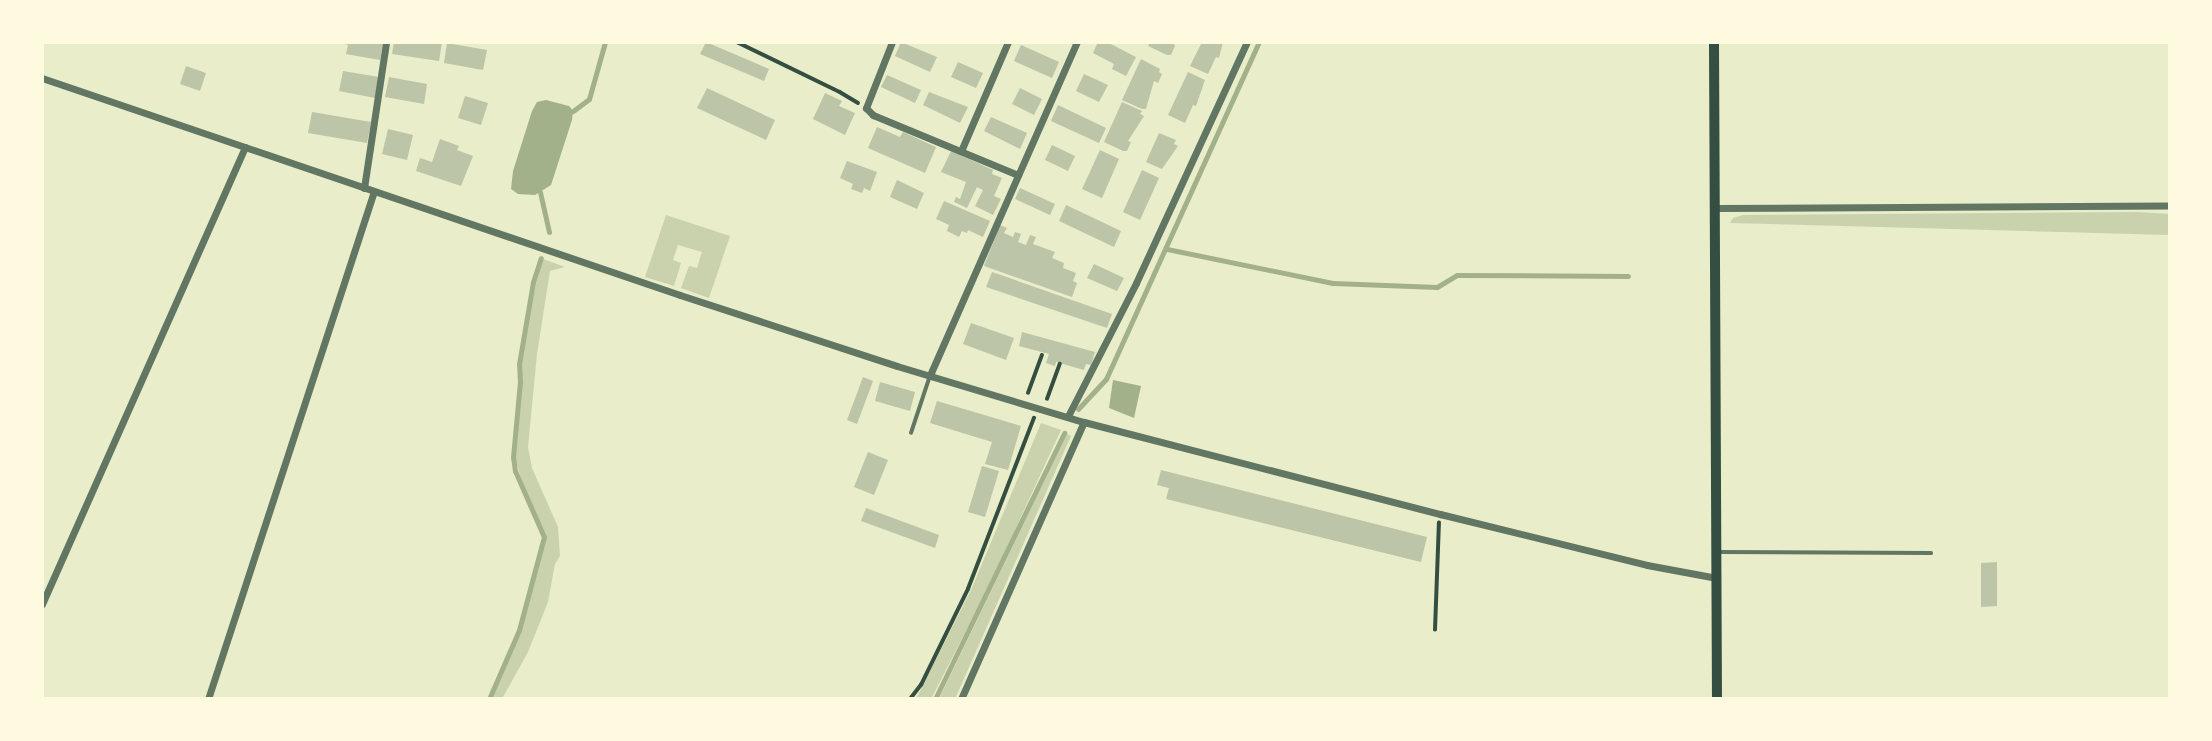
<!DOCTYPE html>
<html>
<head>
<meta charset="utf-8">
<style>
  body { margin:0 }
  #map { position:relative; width:2212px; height:741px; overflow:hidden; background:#e9edc9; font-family:Helvetica,sans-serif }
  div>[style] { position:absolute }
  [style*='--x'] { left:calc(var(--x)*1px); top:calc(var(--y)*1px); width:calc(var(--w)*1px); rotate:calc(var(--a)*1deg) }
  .green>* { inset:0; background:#cad2ad }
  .water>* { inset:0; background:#a3b18a }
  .stream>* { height:5px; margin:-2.5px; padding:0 2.5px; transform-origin:2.5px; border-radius:2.5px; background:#a3b18a }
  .building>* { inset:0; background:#bcc5a7 }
  .path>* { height:3.5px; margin:-1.75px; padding:0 1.75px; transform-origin:1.75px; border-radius:1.75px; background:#344e41 }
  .service>* { height:3.5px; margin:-1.75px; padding:0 1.75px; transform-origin:1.75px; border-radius:1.75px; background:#617663 }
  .minor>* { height:7px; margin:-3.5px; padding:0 3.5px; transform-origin:3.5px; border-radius:3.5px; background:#617663 }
  .secondary>* { height:10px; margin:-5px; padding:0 5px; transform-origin:5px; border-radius:5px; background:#344e41 }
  span { translate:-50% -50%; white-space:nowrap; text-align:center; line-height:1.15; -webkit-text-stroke:6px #fefae0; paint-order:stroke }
  .frame { position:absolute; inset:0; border:44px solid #fefae0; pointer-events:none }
</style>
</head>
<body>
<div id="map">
  <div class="green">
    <div style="clip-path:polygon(2138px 212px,2170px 214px,2170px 235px,1730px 223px,1733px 218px,1743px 215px)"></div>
    <div style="clip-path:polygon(666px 215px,730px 236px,709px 298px,681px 288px,689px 266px,697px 268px,702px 252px,678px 245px,673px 260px,681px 263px,674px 286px,645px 277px)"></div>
    <div style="clip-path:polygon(543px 259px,565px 267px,550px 271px,537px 354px,528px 447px,532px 468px,558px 527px,560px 556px,555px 564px,548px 602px,528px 652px,502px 699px,491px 699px,520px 632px,546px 537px,523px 486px,515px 457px,521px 363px,536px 283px)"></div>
    <div style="clip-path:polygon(1041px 423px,1061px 430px,989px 586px,931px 699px,916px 699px,971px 590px)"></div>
    <div style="clip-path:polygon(1067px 434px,1071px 436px,955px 699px,939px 699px)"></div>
  </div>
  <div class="water">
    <div style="clip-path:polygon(546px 100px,569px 106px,573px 111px,572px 120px,551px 185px,535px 195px,518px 194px,511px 189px,513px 171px,532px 111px,537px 102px)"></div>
    <div style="clip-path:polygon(1113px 380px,1141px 386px,1134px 418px,1109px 408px)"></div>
  </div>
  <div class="stream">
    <div style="--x:573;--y:111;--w:20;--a:-37"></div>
    <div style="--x:589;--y:99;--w:59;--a:-74.3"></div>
    <div style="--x:540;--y:192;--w:41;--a:77.3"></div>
    <div style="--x:1167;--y:249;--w:169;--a:11.6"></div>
    <div style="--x:1333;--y:283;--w:104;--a:2.2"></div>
    <div style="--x:1437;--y:287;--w:23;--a:-31"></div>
    <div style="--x:1457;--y:275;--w:171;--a:0.3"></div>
    <div style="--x:1078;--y:409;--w:41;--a:-47"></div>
    <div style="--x:1106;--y:379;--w:370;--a:-65.6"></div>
    <div style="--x:489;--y:699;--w:75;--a:-66.5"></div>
    <div style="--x:519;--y:630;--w:96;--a:-75"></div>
    <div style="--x:544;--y:537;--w:72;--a:-113.7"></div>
    <div style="--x:515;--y:471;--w:14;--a:-98"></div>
    <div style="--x:513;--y:457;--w:75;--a:-84.7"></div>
    <div style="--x:520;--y:382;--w:18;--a:-93"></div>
    <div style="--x:519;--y:364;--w:83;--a:-80.3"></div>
    <div style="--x:533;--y:282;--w:25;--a:-72"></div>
    <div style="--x:935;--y:699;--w:296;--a:-64.1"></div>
  </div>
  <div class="building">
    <div style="clip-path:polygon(336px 42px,383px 42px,380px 60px,346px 54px,348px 45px)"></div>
    <div style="clip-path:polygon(394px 42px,442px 42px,439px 61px,392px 54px)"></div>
    <div style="clip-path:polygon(706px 42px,769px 69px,764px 81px,700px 54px)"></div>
    <div style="clip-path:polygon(901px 42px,937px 57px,930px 72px,895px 56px)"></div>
    <div style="clip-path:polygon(1098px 42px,1107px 42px,1136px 57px,1126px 76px,1112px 69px,1114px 64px,1093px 53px)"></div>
    <div style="clip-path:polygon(1150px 42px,1173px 42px,1175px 46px,1171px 55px,1167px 55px,1148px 46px)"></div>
    <div style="clip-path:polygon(1202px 42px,1223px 42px,1219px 58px,1216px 57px,1208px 74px,1190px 66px)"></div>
    <div style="clip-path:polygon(447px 43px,487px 50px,483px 70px,444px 63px)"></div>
    <div style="clip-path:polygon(1021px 45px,1059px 62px,1052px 78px,1014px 61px)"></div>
    <div style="clip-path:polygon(1141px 59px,1160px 69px,1159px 72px,1162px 74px,1158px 83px,1154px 81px,1146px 109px,1142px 109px,1122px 100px)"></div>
    <div style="clip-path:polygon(958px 62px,983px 73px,976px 88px,951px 77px)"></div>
    <div style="clip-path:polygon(186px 66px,206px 73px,200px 91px,180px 84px)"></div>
    <div style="clip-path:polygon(343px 71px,379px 77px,375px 98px,339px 91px)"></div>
    <div style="clip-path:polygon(1188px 72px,1205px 80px,1196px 106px,1193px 105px,1185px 123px,1168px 115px)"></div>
    <div style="clip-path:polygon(1084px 74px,1108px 85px,1099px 102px,1076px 91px)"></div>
    <div style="clip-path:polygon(887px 75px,921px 90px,915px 103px,881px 87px)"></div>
    <div style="clip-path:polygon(389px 77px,427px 84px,424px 104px,385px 97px)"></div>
    <div style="clip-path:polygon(707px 88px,775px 120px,766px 140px,697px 108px)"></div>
    <div style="clip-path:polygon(1020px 88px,1042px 99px,1034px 115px,1012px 104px)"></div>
    <div style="clip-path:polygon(929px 92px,968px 107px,960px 123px,923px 105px)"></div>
    <div style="clip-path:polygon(825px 93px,842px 101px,839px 106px,855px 113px,845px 135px,813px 119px)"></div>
    <div style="clip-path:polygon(465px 96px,488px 103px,481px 125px,458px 118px)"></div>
    <div style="clip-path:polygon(1122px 102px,1142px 111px,1140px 114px,1144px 116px,1128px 141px,1131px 142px,1127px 151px,1123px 151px,1104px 142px)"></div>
    <div style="clip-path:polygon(1058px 105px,1106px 128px,1099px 143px,1051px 121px)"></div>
    <div style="clip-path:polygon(312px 112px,371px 122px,367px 143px,308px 133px)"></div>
    <div style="clip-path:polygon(991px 117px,1027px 133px,1020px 149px,984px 131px)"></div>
    <div style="clip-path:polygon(877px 127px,900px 137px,903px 132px,936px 147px,925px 173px,868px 148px)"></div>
    <div style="clip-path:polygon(388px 129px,413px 135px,407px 160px,382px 154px)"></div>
    <div style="clip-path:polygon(1159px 133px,1176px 140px,1174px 144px,1178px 146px,1162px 169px,1146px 162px)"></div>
    <div style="clip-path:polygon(440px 139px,459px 146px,457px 150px,473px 156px,461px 186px,416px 171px,420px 158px,432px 162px)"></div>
    <div style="clip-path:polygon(1052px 145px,1075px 156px,1068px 171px,1045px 160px)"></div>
    <div style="clip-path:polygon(1100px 150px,1119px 159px,1102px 198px,1082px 189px)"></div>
    <div style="clip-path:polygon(951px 151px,993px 170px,992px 174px,1002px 178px,994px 196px,1001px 199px,993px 215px,975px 206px,983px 190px,977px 187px,967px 208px,954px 202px,956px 197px,960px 199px,966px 182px,941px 172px)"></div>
    <div style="clip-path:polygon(847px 161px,877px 172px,870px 191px,864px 188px,862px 193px,851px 189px,853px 184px,840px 178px)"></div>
    <div style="clip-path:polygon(1142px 170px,1159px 178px,1140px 220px,1123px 212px)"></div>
    <div style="clip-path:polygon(897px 180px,924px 193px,917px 209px,890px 197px)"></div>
    <div style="clip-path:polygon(1020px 188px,1055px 204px,1050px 215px,1015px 199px)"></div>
    <div style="clip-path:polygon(944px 201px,990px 221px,983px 237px,968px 230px,967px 233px,962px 231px,959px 237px,947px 231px,949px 225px,936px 219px)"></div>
    <div style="clip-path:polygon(1066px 205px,1121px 231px,1114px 247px,1059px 221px)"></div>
    <div style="clip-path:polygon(1000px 225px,1007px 228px,1004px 233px,1013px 237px,1015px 232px,1021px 234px,1018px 242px,1026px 245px,1030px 235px,1036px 237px,1033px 244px,1055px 252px,1052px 258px,1064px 263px,1063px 268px,1076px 273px,1073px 281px,1077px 283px,1072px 297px,984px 266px)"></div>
    <div style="clip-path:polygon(1094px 264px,1124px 278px,1117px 291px,1087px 278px)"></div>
    <div style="clip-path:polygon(992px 272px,1112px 314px,1107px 328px,986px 287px)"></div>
    <div style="clip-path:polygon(971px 323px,1014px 338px,1006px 360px,963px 344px)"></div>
    <div style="clip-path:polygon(1022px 332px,1095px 352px,1091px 365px,1086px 364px,1084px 370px,1056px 362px,1055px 366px,1046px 363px,1049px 354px,1019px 346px)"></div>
    <div style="clip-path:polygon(863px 377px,873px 381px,857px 424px,847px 420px)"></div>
    <div style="clip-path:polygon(880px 382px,915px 392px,910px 411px,875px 401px)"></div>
    <div style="clip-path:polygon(937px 401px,1021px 426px,1008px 470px,985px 464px,992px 442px,930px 423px)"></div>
    <div style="clip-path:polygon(868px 452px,888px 460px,874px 495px,854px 487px)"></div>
    <div style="clip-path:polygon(982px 466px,999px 471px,985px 517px,968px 512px)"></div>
    <div style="clip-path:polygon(1161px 470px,1427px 537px,1421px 562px,1166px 499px,1169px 488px,1157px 485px)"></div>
    <div style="clip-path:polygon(866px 508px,939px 535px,935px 548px,861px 521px)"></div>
    <div style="clip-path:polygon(1997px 562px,1997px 606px,1981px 607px,1981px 563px)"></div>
  </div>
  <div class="path">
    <div style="--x:737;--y:42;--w:114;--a:25.9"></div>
    <div style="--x:840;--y:92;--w:21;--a:31"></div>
    <div style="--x:1028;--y:393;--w:40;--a:-69.8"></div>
    <div style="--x:1047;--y:399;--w:37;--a:-70"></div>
    <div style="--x:1435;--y:630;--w:107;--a:-87.9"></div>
    <div style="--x:910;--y:699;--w:18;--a:-52"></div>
    <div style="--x:921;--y:685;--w:107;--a:-63.9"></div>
    <div style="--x:968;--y:589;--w:183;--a:-68.9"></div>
  </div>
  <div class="service">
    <div style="--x:911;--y:433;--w:60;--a:-71.6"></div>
    <div style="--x:1718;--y:552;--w:213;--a:0.3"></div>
  </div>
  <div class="minor">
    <div style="--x:892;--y:42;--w:71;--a:111.5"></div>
    <div style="--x:866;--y:108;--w:10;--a:45"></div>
    <div style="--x:873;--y:115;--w:157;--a:22.5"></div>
    <div style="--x:42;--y:78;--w:674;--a:18.78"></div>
    <div style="--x:680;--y:295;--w:228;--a:18.1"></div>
    <div style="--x:897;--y:366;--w:195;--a:16.7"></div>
    <div style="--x:1084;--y:422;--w:368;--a:14.5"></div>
    <div style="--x:1440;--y:514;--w:213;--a:13.8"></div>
    <div style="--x:1647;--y:565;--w:71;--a:10.5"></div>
    <div style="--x:961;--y:151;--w:119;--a:-66.7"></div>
    <div style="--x:364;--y:188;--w:148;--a:-81.4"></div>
    <div style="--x:1715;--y:208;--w:455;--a:-0.3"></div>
    <div style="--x:930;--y:375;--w:364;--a:-66.2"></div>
    <div style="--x:1068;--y:416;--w:149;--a:-62.9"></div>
    <div style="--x:1136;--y:283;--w:265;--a:-65.3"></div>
    <div style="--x:42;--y:604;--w:500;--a:-66.05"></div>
    <div style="--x:208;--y:699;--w:534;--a:-71.9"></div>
    <div style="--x:961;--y:699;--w:303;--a:-66.1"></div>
  </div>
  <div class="secondary">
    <div style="--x:1714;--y:42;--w:657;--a:89.74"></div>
  </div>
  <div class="frame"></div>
</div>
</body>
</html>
